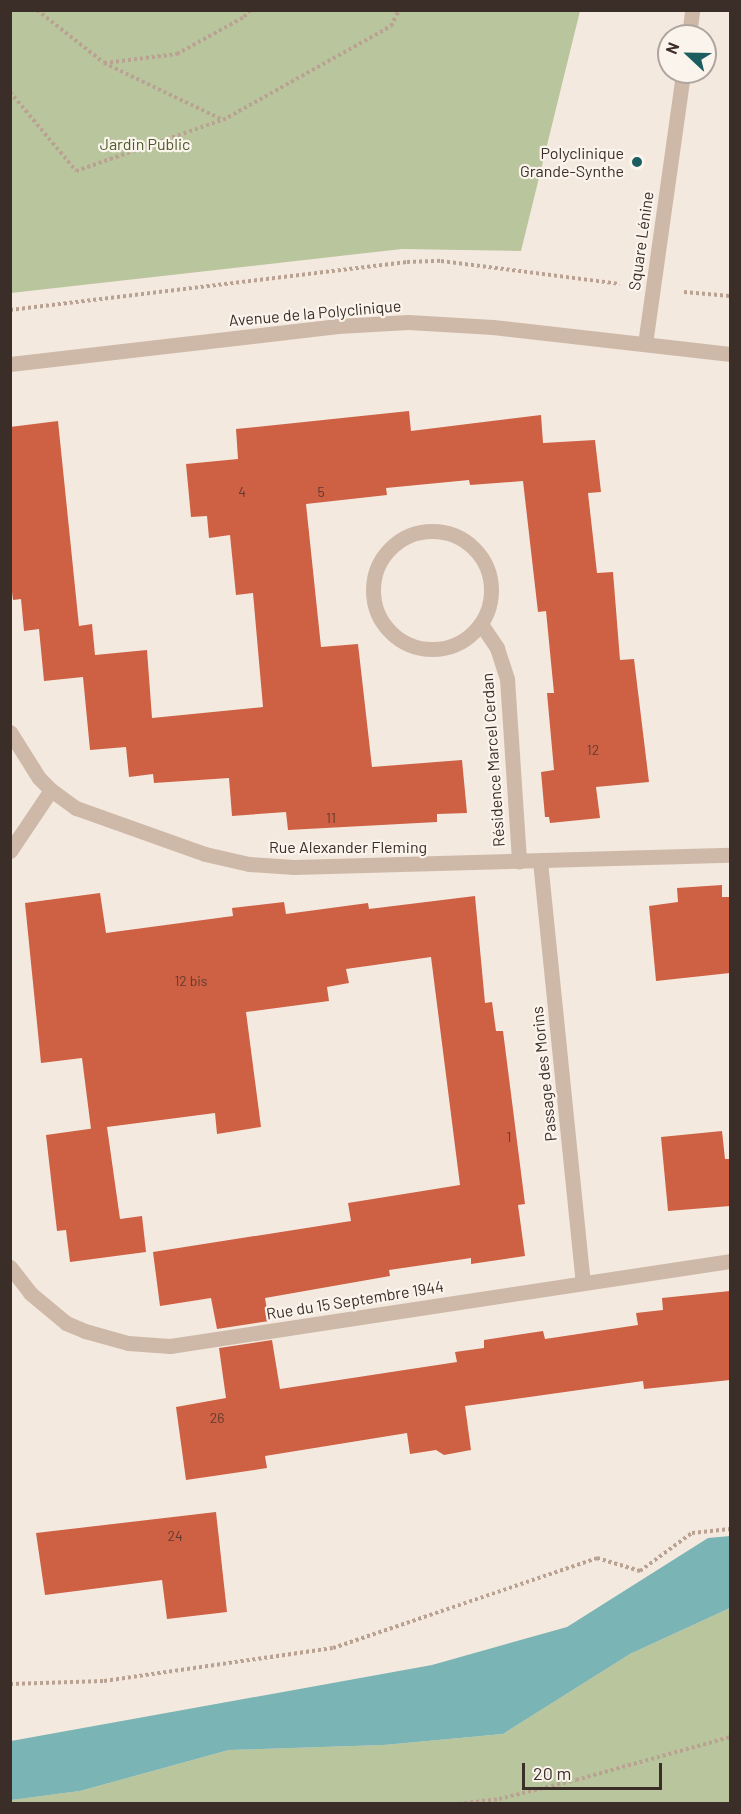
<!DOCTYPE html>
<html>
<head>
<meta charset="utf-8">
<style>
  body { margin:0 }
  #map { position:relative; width:741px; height:1814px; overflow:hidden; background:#f4e9df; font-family:Barlow,sans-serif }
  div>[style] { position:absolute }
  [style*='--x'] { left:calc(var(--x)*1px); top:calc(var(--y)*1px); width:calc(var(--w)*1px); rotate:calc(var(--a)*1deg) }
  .green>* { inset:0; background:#b9c59d }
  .water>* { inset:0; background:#7bb4b4 }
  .building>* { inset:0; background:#ce6044 }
  .path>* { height:4px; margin-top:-2px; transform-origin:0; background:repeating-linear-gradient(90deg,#baa293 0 3px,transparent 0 6px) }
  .minor>* { height:15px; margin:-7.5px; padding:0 7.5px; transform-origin:7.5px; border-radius:7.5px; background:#ceb9a9 }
  .minor>.ring { margin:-7.5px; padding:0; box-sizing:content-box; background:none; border:15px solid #ceb9a9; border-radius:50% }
  .dots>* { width:16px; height:16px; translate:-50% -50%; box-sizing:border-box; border:3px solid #fbf4ec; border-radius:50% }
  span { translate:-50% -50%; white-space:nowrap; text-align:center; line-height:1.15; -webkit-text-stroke:4.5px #fbf4ec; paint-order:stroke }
  .number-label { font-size:14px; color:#603a30 }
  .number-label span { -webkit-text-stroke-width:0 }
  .park-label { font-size:16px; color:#4b5b2b }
  .poi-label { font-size:16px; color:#3b2e29 }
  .right { translate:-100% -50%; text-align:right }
  .street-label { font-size:16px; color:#3b2e29 }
  .frame { position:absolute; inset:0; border:12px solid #3b2e29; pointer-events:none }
  .north { position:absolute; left:657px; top:24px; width:60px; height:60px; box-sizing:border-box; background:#fbf4ec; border:2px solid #aea59e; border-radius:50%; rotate:292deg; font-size:16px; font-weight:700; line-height:24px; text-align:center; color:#3b2e29 }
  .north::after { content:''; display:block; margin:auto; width:21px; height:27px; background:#1c5e60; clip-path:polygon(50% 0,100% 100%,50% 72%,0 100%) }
  .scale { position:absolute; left:522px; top:1763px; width:140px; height:27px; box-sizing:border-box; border:3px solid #3b2e29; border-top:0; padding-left:8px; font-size:18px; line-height:21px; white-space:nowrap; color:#3b2e29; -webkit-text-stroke:4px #fbf4ec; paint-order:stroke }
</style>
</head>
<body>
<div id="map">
  <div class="green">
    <div style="clip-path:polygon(10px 11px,11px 10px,580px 11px,521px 251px,402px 249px,11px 293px)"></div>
    <div style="clip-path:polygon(730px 1608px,730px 1803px,11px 1804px,10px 1800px,80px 1791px,229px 1750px,384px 1745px,503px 1734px,630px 1654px)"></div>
  </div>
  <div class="water">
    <div style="clip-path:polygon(730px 1536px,730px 1608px,630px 1654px,503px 1734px,384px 1745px,229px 1750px,80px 1791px,11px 1800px,11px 1741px,432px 1665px,567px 1627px,708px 1538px)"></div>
  </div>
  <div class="building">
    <div style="clip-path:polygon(409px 411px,411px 431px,541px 415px,543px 443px,595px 440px,601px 492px,588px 493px,597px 573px,613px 572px,620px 660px,634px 659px,649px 782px,596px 787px,600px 818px,550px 823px,549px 817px,545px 817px,541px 772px,554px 770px,547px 693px,554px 693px,546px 611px,538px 612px,523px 481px,470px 485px,469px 480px,386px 488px,387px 495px,306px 504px,321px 647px,358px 644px,372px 767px,462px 760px,467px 813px,437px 814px,437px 822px,288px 830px,286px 812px,232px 816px,229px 778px,154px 783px,153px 774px,129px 777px,126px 747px,90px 750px,83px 677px,44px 681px,39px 629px,24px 631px,21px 599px,13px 600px,10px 576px,10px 427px,58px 421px,79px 626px,92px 624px,95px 655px,147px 650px,152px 718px,263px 707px,253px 593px,236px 595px,230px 535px,209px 538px,207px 516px,191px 517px,186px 464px,238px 459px,236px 429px)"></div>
    <div style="clip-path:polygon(722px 885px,722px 897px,730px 897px,730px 973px,656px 981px,649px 906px,678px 902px,677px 888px)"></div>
    <div style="clip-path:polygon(100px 893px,106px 933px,233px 916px,232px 908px,284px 902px,286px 914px,368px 903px,369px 909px,475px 896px,485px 1003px,492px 1002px,496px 1031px,503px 1031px,525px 1204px,518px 1205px,525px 1256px,471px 1264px,471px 1258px,389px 1270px,390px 1276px,265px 1298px,269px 1321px,217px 1329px,211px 1298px,160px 1306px,153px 1252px,351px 1221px,348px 1203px,460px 1185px,431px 957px,346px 969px,349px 983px,327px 987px,329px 1001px,246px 1012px,261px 1127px,217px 1134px,215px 1113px,107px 1127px,120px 1219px,142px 1216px,146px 1252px,70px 1262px,66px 1230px,57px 1231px,46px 1135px,96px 1128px,91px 1129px,82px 1058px,41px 1063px,25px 903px)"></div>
    <div style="clip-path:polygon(722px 1131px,725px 1159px,730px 1159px,730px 1206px,668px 1211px,661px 1137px)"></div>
    <div style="clip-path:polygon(730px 1291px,730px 1380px,644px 1389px,643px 1381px,465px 1406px,471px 1450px,444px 1455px,436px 1450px,410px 1454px,407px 1433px,265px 1456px,267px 1468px,186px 1480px,176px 1407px,226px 1398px,219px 1348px,272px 1340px,280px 1389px,457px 1362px,455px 1352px,484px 1348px,484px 1340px,543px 1331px,545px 1339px,638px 1325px,636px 1313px,663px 1310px,662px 1298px)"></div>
    <div style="clip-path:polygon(216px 1512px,227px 1612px,167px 1619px,162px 1580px,45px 1595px,36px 1533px)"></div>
  </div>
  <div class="path">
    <div style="--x:37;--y:10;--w:85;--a:38.3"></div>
    <div style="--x:104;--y:63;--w:74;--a:-7"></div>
    <div style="--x:177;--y:54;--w:77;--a:-28.9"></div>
    <div style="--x:244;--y:17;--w:9;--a:-49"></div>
    <div style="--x:104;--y:63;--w:132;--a:25.6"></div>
    <div style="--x:223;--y:120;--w:193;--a:-29.2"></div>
    <div style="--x:391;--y:26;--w:18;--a:-63"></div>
    <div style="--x:10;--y:92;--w:103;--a:50.1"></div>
    <div style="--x:76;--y:171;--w:155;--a:-19.3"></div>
    <div style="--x:684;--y:292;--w:46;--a:5"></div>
    <div style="--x:10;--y:310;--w:400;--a:-6.9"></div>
    <div style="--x:407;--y:262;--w:34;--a:-2"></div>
    <div style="--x:441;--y:261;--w:180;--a:7.3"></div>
    <div style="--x:10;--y:1684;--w:94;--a:-1.8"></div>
    <div style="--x:104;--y:1681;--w:231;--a:-8.2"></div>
    <div style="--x:333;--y:1648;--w:279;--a:-18.8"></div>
    <div style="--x:597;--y:1558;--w:45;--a:16.8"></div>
    <div style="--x:640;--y:1571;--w:64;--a:-36.2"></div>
    <div style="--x:692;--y:1533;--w:38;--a:-6"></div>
    <div style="--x:458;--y:1804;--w:41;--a:-7"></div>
    <div style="--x:499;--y:1799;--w:79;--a:-13.9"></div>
    <div style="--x:576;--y:1780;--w:160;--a:-15.6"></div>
  </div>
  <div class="minor">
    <div style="--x:689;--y:36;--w:26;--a:-83"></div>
    <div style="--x:645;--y:344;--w:275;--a:-82"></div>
    <div style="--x:10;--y:364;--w:330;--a:-6.6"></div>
    <div style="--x:338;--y:326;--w:70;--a:-3.3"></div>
    <div style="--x:408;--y:322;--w:85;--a:3.4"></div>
    <div style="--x:493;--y:327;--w:239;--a:6.5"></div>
    <div class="ring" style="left:373px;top:531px;width:103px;height:103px"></div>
    <div style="--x:481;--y:624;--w:29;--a:56"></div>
    <div style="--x:497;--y:648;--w:33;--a:72"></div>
    <div style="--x:507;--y:679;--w:183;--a:86.2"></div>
    <div style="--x:10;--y:732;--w:54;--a:57.8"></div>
    <div style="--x:39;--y:778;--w:17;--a:45"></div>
    <div style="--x:51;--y:790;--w:31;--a:36"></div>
    <div style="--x:76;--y:808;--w:137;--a:19.6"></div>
    <div style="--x:205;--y:854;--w:45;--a:12.8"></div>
    <div style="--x:249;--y:864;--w:45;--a:3.8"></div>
    <div style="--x:294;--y:867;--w:436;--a:-1.6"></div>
    <div style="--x:10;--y:851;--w:73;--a:-56.1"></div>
    <div style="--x:540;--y:861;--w:424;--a:84.2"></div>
    <div style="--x:10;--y:1267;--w:33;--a:52"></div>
    <div style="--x:30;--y:1293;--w:47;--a:39.8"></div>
    <div style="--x:66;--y:1323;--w:21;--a:23"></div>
    <div style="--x:85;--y:1331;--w:45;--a:15.6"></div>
    <div style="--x:128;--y:1343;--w:42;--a:4.1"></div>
    <div style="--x:170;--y:1346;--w:566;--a:-8.63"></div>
  </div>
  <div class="dots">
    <div style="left:637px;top:162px;background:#1c5e60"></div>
  </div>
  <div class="number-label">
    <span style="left:242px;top:492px">4</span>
    <span style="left:321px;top:492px">5</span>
    <span style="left:593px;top:750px">12</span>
    <span style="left:331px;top:818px">11</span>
    <span style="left:191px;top:981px">12 bis</span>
    <span style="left:509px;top:1137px">1</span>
    <span style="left:217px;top:1418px">26</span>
    <span style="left:175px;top:1536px">24</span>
  </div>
  <div class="park-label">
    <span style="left:145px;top:144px">Jardin Public</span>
  </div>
  <div class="poi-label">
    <span class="right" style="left:624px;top:162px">Polyclinique<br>Grande-Synthe</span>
  </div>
  <div class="street-label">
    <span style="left:641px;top:241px;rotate:-82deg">Square Lénine</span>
    <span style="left:315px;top:313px;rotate:-5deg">Avenue de la Polyclinique</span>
    <span style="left:493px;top:760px;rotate:-94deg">Résidence Marcel Cerdan</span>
    <span style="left:348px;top:847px">Rue Alexander Fleming</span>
    <span style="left:544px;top:1074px;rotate:-96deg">Passage des Morins</span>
    <span style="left:355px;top:1300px;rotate:-9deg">Rue du 15 Septembre 1944</span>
  </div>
  <div class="frame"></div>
  <div class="north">N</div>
  <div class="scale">20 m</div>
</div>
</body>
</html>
